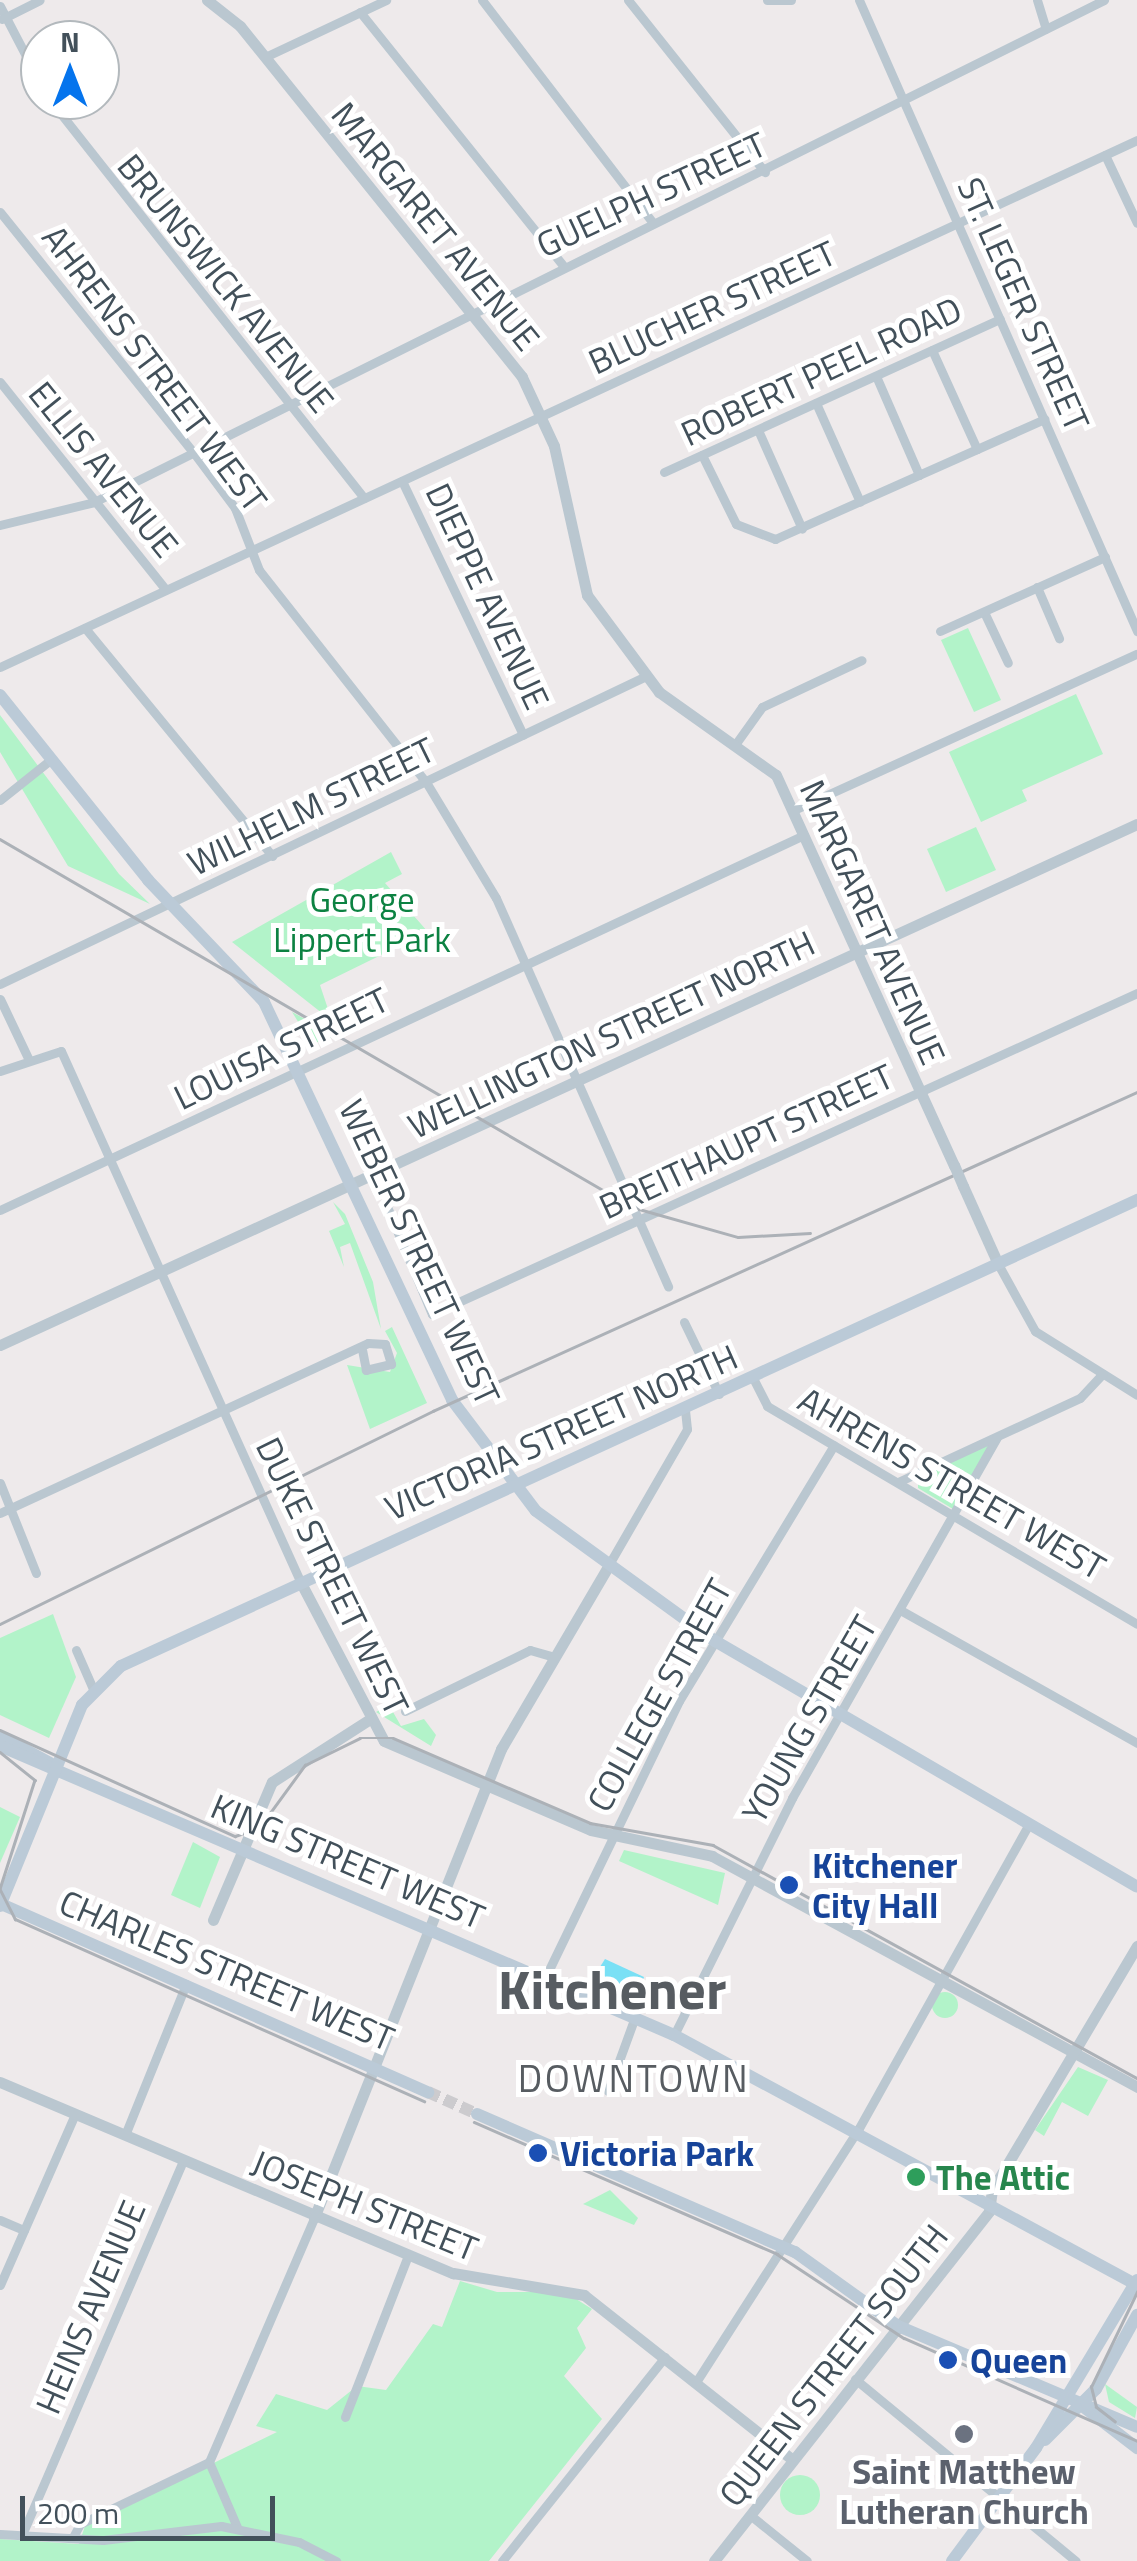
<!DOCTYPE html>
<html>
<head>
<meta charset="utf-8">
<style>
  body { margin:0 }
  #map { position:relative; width:1137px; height:2561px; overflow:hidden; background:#eeeaeb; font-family:"Titillium Web",sans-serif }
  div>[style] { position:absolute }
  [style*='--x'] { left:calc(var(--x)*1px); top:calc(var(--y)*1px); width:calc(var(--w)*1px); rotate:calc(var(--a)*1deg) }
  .green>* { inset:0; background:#b2f3c9 }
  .round { border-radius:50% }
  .water>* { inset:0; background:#7ae0f5 }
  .secondary-tunnel>* { height:12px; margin-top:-6px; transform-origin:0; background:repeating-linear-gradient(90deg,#cccbce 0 12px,transparent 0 18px) }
  .minor>* { height:9px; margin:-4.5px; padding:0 4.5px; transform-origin:4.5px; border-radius:4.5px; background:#bac7d0 }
  .tertiary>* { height:11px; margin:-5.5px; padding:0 5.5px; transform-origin:5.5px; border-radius:5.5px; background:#bac7d0 }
  .secondary>* { height:12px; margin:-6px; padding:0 6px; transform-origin:6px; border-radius:6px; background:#bbcad7 }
  .tram>* { height:2.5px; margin:-1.25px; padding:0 1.25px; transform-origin:1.25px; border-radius:1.25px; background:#acb1b7 }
  .rail>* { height:2.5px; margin:-1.25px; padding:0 1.25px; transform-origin:1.25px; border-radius:1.25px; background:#acb1b7 }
  .tertiary-bridge>* { height:11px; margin:-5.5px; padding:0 5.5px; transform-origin:5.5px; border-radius:5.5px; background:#bac7d0 }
  .dots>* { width:28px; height:28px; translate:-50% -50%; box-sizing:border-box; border:5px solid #fff; border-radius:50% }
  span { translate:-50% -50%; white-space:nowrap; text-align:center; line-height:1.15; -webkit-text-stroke:10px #fff; paint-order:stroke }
  .street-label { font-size:35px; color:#42505a }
  .park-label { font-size:35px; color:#0c8242 }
  .transit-label { font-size:35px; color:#164399; font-weight:700 }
  .left { translate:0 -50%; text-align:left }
  .leisure-label { font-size:35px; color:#27864d; font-weight:700 }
  .worship-label { font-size:35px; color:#5b616d; font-weight:700 }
  .neighbourhood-label { font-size:38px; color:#575c61; letter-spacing:2.5px }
  .town-label { font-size:55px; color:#575c61; font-weight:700 }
  .north { position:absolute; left:20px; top:20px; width:100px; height:100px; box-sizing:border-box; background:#fff; border:2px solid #b3b9bd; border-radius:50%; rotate:0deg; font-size:28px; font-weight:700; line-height:40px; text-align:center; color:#42505a }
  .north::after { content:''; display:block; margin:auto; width:35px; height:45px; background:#0574ed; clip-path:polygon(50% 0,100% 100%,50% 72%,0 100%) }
  .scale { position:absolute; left:20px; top:2496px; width:255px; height:45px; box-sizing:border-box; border:5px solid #42505a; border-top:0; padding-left:12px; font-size:30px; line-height:35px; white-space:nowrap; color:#42505a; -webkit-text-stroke:8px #fff; paint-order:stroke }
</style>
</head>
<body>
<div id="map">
  <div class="green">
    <div style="clip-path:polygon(968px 628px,1001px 700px,974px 712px,941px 640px)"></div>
    <div style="clip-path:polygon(1076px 694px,1103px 754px,1022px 790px,1027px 801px,981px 822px,949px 752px)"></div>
    <div style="clip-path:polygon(0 715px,119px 874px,150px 904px,68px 866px,0 752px)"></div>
    <div style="clip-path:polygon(976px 827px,996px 870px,946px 892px,927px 849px)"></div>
    <div style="clip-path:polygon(391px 852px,402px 874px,385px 883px,428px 932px,320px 985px,332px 1021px,232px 942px)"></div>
    <div style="clip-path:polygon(292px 1012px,331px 1033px,332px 1037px,312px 1044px)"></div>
    <div style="clip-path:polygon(333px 1202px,345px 1214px,373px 1282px,381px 1329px,350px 1243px,340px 1247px,344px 1267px,329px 1231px,345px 1224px)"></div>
    <div style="clip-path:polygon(392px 1327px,427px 1403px,370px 1429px,347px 1365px,390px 1372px,397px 1353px,385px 1331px)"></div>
    <div style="clip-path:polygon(990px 1444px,953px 1509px,918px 1488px,918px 1477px)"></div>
    <div style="clip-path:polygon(53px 1614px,76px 1677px,49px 1738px,0 1715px,0 1638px)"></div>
    <div style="clip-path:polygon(389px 1705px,401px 1726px,424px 1719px,436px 1735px,431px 1746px,376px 1712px)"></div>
    <div style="clip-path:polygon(0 1807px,20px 1817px,0 1863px)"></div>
    <div style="clip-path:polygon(193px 1842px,220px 1857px,200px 1908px,171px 1895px)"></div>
    <div style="clip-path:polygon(624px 1850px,725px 1873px,718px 1905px,619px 1861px)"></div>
    <div class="round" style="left:932px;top:1992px;width:26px;height:26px"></div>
    <div style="clip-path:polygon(1078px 2067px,1108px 2080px,1088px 2116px,1062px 2102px,1044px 2136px,1035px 2130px)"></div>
    <div style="clip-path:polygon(610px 2190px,638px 2218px,634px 2225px,583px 2204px)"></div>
    <div style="clip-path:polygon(460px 2281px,497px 2292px,565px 2292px,592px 2309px,577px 2328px,586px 2348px,564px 2376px,602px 2419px,489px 2561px,0 2561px,0 2539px,79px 2544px,85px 2526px,277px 2432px,256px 2426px,276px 2394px,327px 2410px,357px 2386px,386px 2390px,433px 2324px,442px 2327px)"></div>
    <div style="clip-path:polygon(1105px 2384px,1137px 2407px,1135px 2418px,1109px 2402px)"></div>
    <div class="round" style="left:780px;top:2475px;width:40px;height:40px"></div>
  </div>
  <div class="water">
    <div style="clip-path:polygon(605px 1959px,644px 1977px,636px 1999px,593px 1978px)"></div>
  </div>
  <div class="secondary-tunnel">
    <div style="--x:428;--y:2092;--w:54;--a:24.2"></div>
  </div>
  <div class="minor">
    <div style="--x:482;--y:0;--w:281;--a:52.5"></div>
    <div style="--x:628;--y:0;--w:220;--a:51.5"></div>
    <div style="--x:767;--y:0;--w:24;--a:0"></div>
    <div style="--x:859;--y:0;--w:690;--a:66.22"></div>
    <div style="--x:1037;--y:0;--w:30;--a:73"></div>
    <div style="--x:0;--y:6;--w:87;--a:62.5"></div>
    <div style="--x:360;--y:12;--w:324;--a:51.3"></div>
    <div style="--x:2;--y:19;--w:42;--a:-26.6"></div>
    <div style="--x:265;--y:57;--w:134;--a:-25.2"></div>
    <div style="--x:50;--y:100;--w:507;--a:51.73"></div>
    <div style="--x:1105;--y:155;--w:75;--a:64.8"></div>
    <div style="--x:0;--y:212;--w:309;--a:51.2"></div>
    <div style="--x:194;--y:453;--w:69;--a:53.3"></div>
    <div style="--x:235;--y:508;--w:66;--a:68.8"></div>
    <div style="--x:259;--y:570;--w:270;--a:51.8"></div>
    <div style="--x:426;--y:782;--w:135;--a:58.9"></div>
    <div style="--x:496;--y:898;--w:425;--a:66.1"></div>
    <div style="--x:932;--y:350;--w:109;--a:65.6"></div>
    <div style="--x:876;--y:376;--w:108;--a:66.5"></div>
    <div style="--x:0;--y:382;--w:265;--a:51.4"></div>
    <div style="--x:816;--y:403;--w:108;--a:66"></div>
    <div style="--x:758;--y:430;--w:108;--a:66"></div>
    <div style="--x:702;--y:455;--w:77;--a:63.8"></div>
    <div style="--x:736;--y:524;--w:42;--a:21"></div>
    <div style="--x:775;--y:539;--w:295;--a:-24"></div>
    <div style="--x:664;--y:472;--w:369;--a:-24.5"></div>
    <div style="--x:402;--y:481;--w:281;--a:64.5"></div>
    <div style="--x:0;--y:525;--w:97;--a:-13.7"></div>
    <div style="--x:94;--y:502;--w:1128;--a:-26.43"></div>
    <div style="--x:1037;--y:587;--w:56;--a:66.7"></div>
    <div style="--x:984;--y:612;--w:56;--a:64.8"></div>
    <div style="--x:85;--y:628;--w:295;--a:50.6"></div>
    <div style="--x:940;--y:631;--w:181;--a:-24.2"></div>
    <div style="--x:0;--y:667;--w:1253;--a:-24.87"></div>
    <div style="--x:737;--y:742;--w:43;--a:-54.5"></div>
    <div style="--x:762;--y:707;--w:110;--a:-25.2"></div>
    <div style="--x:0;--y:800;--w:63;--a:-38.5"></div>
    <div style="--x:794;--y:810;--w:377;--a:-24.5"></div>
    <div style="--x:0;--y:984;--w:716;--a:-25.49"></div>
    <div style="--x:0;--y:999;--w:65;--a:64.6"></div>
    <div style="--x:0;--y:1071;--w:64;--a:-18.2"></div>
    <div style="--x:61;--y:1051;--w:584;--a:65.72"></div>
    <div style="--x:388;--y:1209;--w:114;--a:67.3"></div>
    <div style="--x:432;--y:1314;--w:775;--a:-24.48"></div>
    <div style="--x:0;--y:1210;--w:887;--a:-25.01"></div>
    <div style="--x:998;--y:1264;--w:77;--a:61.1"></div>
    <div style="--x:1035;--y:1331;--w:120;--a:32.1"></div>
    <div style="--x:684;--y:1322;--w:80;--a:64.1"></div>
    <div style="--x:753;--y:1378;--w:31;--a:63"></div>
    <div style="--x:767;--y:1406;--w:429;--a:30.5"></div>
    <div style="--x:898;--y:1482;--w:200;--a:-24.8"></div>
    <div style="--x:1080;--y:1398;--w:33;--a:-47"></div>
    <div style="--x:0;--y:1483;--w:97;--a:68.2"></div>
    <div style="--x:0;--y:1513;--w:405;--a:-24.8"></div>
    <div style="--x:368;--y:1343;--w:17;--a:3"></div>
    <div style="--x:385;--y:1344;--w:21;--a:73"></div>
    <div style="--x:391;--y:1364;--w:26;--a:167"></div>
    <div style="--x:366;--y:1370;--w:20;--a:-101"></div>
    <div style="--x:608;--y:1566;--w:158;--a:-60"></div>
    <div style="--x:687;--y:1429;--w:20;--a:-96"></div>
    <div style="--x:902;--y:1611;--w:270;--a:29.3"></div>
    <div style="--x:76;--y:1650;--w:43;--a:66.4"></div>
    <div style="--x:405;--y:1711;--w:139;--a:-26"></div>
    <div style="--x:530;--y:1650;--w:25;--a:16"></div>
    <div style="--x:545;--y:1978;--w:308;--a:-64.2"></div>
    <div style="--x:679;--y:1701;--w:299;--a:-58.8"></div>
    <div style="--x:674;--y:2035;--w:265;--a:-63.5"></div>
    <div style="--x:792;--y:1798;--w:415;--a:-60.4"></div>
    <div style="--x:608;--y:2091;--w:79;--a:-70"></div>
    <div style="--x:125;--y:2135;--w:163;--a:-68"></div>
    <div style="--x:0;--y:2220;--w:26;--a:23"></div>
    <div style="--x:0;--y:2285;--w:187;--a:-66.3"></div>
    <div style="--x:855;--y:2379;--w:286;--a:39.5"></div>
    <div style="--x:696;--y:2382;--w:302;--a:-57.3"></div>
    <div style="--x:859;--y:2128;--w:347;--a:-60.8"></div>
    <div style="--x:345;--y:2417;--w:174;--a:-68.7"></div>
    <div style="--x:750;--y:2515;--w:73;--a:38.9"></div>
    <div style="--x:237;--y:2527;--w:71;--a:-113.3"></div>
    <div style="--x:209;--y:2462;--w:266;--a:-66.7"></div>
    <div style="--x:24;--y:2530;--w:402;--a:-66.7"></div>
    <div style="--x:0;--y:2534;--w:103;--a:3.3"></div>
    <div style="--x:103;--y:2540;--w:119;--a:-6.8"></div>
    <div style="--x:221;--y:2526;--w:80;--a:11.6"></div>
    <div style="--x:299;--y:2542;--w:42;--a:27.2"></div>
    <div style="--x:73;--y:2537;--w:15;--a:-62"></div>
    <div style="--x:80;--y:2524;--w:143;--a:-25.7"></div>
    <div style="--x:502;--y:2561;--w:261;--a:-51.4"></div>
  </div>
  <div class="tertiary">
    <div style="--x:207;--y:0;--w:42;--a:38.2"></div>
    <div style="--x:240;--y:26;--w:450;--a:51.2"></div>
    <div style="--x:522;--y:377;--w:76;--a:65.1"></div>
    <div style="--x:554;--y:446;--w:153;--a:77.5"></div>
    <div style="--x:587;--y:595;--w:121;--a:53.4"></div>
    <div style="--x:659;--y:692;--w:143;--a:35.4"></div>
    <div style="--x:776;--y:775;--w:429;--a:65.5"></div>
    <div style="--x:963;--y:1186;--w:85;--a:65.8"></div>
    <div style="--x:0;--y:1345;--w:1251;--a:-24.62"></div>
    <div style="--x:301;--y:1583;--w:178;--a:62.3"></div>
    <div style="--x:384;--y:1741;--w:225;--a:23.3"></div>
    <div style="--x:591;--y:1830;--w:124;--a:12.1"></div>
    <div style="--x:712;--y:1856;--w:484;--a:28.5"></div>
    <div style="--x:213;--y:1920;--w:150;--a:-66.9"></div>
    <div style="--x:272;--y:1782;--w:113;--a:-32.7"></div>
    <div style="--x:0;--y:2082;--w:492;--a:22.9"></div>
    <div style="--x:453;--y:2273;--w:133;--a:9.5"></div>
    <div style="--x:584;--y:2295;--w:265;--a:38.3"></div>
    <div style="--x:314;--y:2218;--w:505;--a:-68.26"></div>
    <div style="--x:501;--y:1749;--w:210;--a:-59.6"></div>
    <div style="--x:714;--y:2561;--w:445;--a:-51.8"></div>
    <div style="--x:989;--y:2211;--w:21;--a:-82"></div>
    <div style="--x:992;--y:2190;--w:284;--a:-59.3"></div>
  </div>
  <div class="secondary">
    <div style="--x:0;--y:695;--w:237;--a:51.3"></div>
    <div style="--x:148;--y:880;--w:168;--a:46.4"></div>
    <div style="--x:264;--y:1002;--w:440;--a:64.7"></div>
    <div style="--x:452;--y:1400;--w:139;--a:52.9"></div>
    <div style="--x:536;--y:1511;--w:221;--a:36"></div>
    <div style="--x:715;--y:1641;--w:488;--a:30.2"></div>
    <div style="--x:0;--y:1736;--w:57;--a:28.4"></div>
    <div style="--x:0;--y:1746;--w:733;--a:23.21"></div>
    <div style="--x:674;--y:2035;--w:526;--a:28.37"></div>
    <div style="--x:1;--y:1904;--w:467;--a:23.8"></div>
    <div style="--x:0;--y:1906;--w:217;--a:-67.8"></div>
    <div style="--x:82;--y:1705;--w:55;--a:-45"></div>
    <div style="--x:121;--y:1666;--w:1118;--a:-24.64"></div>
    <div style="--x:477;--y:2114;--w:347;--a:23.5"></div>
    <div style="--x:795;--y:2252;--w:127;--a:35.7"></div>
    <div style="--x:898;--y:2326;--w:259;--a:22.9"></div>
    <div style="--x:1081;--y:2405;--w:71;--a:37.5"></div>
    <div style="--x:1045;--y:2440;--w:72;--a:-45"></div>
    <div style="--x:1096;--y:2389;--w:85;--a:-61"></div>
    <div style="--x:952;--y:2561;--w:141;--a:-53.4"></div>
    <div style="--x:1036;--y:2448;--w:196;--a:-59"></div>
  </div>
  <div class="tram">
    <div style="--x:0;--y:1730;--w:258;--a:24.3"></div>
    <div style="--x:235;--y:1836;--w:25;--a:-18"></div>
    <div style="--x:259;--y:1828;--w:78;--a:-53.9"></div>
    <div style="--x:305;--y:1765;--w:61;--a:-26.1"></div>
    <div style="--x:360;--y:1738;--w:33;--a:0"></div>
    <div style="--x:393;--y:1738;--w:215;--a:23.3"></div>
    <div style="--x:590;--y:1823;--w:125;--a:10.1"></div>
    <div style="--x:713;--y:1845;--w:484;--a:28.8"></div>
    <div style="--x:0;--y:1752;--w:45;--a:38.7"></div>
    <div style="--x:35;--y:1780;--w:114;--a:107.8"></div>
    <div style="--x:0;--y:1889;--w:34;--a:63"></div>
    <div style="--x:15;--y:1919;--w:448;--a:24"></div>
    <div style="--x:474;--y:2122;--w:331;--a:23.5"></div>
    <div style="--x:777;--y:2254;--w:152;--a:33.5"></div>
    <div style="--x:904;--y:2338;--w:255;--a:23.8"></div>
    <div style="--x:1115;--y:2422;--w:24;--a:-142"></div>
    <div style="--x:1096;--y:2407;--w:21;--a:-104"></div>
    <div style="--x:1091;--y:2387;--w:106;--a:-64.2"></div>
  </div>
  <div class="rail">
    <div style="--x:0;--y:839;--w:731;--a:30.21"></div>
    <div style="--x:632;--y:1207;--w:110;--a:15.8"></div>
    <div style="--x:738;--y:1237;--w:72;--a:-3.2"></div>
    <div style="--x:0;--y:1624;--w:483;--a:-26.2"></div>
    <div style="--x:433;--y:1411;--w:773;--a:-24.38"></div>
  </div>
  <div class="tertiary-bridge">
    <div style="--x:954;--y:1165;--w:23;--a:67"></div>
  </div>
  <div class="dots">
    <div style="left:789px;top:1885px;background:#1a4fb4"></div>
    <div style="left:538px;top:2153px;background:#1a4fb4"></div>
    <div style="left:916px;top:2177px;background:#2e9e5b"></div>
    <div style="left:948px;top:2360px;background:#1a4fb4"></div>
    <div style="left:964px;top:2434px;background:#6b7280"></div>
  </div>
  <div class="street-label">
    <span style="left:651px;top:194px;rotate:-25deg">GUELPH STREET</span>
    <span style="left:436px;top:226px;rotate:51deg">MARGARET AVENUE</span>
    <span style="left:226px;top:283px;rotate:51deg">BRUNSWICK AVENUE</span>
    <span style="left:1024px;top:304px;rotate:66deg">ST. LEGER STREET</span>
    <span style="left:712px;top:307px;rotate:-25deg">BLUCHER STREET</span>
    <span style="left:155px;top:368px;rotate:53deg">AHRENS STREET WEST</span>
    <span style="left:821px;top:371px;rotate:-25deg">ROBERT PEEL ROAD</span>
    <span style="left:104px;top:469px;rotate:51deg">ELLIS AVENUE</span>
    <span style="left:488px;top:596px;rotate:65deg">DIEPPE AVENUE</span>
    <span style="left:311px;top:806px;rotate:-26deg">WILHELM STREET</span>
    <span style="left:873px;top:922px;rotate:66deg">MARGARET AVENUE</span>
    <span style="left:611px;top:1034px;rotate:-25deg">WELLINGTON STREET NORTH</span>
    <span style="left:281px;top:1048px;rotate:-26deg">LOUISA STREET</span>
    <span style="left:746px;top:1141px;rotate:-25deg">BREITHAUPT STREET</span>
    <span style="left:420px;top:1252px;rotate:65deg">WEBER STREET WEST</span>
    <span style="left:561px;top:1432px;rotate:-24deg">VICTORIA STREET NORTH</span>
    <span style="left:952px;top:1483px;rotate:30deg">AHRENS STREET WEST</span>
    <span style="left:333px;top:1576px;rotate:64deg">DUKE STREET WEST</span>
    <span style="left:659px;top:1695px;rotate:-61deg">COLLEGE STREET</span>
    <span style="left:809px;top:1719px;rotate:-60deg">YOUNG STREET</span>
    <span style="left:348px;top:1861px;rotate:23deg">KING STREET WEST</span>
    <span style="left:227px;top:1970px;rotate:23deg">CHARLES STREET WEST</span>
    <span style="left:365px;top:2205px;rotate:22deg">JOSEPH STREET</span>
    <span style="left:90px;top:2307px;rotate:-67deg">HEINS AVENUE</span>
    <span style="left:833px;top:2365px;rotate:-52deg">QUEEN STREET SOUTH</span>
  </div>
  <div class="park-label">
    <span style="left:362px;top:919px">George<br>Lippert Park</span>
  </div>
  <div class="transit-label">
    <span class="left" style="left:812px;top:1885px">Kitchener<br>City Hall</span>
    <span class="left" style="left:560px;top:2153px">Victoria Park</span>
    <span class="left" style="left:970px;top:2360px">Queen</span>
  </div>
  <div class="leisure-label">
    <span class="left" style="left:936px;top:2177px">The Attic</span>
  </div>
  <div class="worship-label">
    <span style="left:964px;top:2491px">Saint Matthew<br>Lutheran Church</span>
  </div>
  <div class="neighbourhood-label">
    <span style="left:634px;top:2079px">DOWNTOWN</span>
  </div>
  <div class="town-label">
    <span style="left:612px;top:1989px">Kitchener</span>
  </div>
  <div class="north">N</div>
  <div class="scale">200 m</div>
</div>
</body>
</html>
